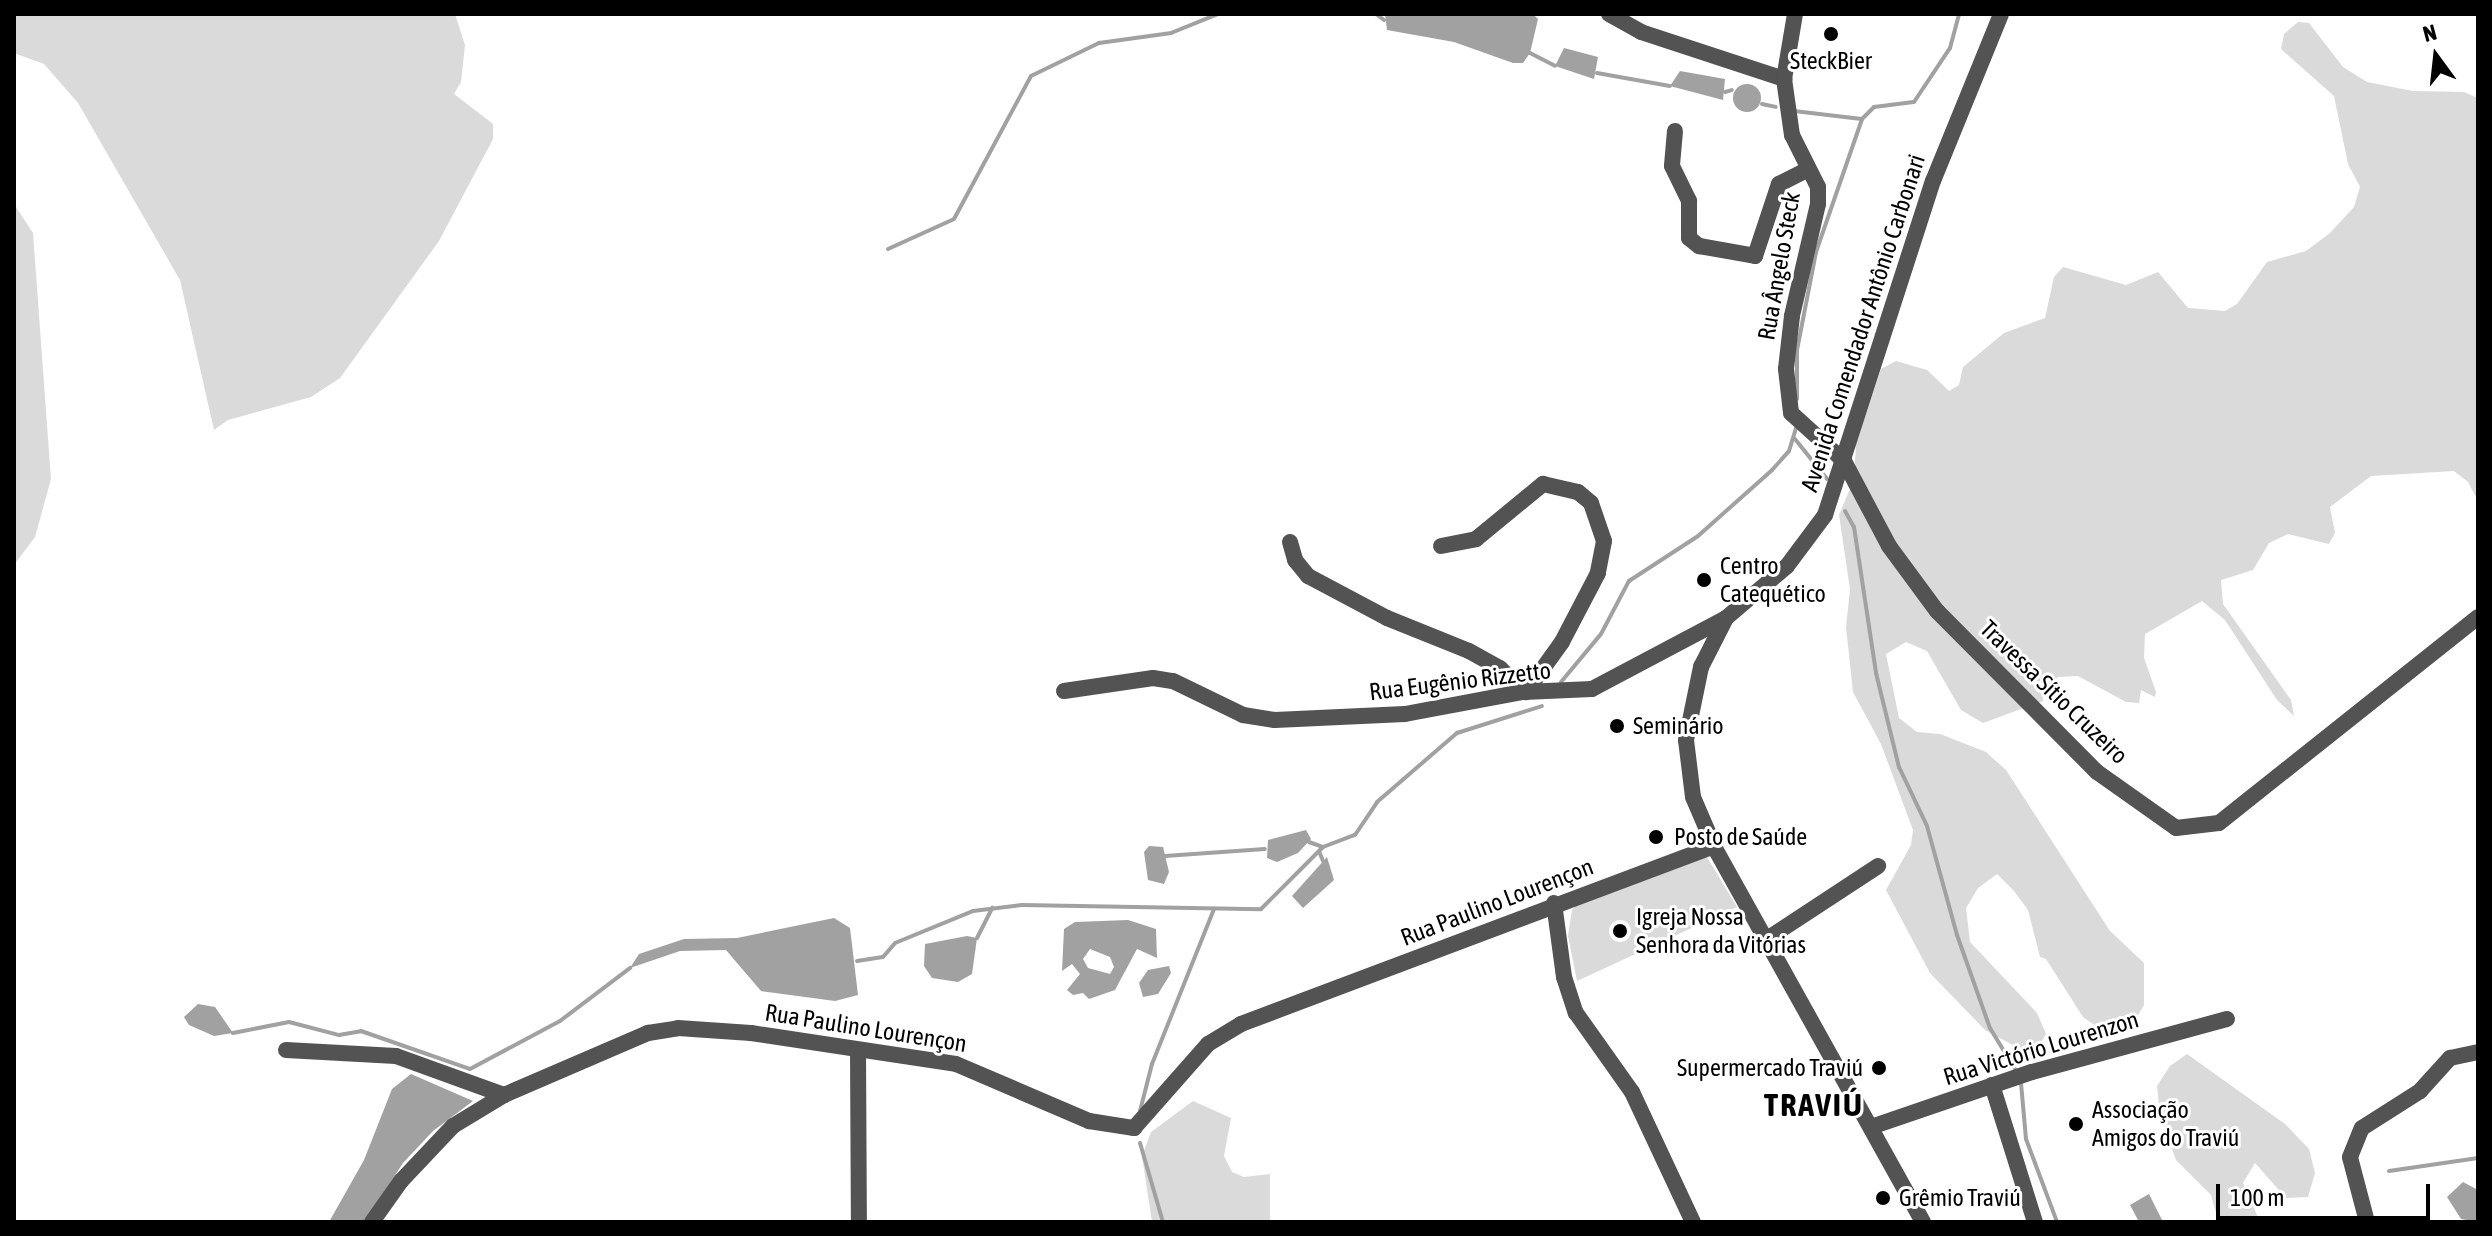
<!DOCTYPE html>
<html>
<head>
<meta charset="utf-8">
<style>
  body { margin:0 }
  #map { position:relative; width:2492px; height:1236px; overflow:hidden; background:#fff; font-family:"Asap Condensed",sans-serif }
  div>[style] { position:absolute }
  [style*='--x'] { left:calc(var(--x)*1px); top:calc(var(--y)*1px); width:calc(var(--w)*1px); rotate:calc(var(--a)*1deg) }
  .green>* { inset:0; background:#dadada }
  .water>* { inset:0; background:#a1a1a1 }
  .round { border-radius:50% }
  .stream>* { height:4px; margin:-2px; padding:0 2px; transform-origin:2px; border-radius:2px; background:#a1a1a1 }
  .minor>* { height:16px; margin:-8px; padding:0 8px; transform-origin:8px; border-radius:8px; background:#535353 }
  .dots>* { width:22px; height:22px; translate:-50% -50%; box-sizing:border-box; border:4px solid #fff; border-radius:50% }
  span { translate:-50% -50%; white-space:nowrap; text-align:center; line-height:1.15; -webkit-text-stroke:6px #fff; paint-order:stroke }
  .poi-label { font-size:24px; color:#000 }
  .left { translate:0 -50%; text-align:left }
  .right { translate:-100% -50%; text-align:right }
  .street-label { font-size:24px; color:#000 }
  .district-label { font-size:32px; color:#000; font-weight:700; letter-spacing:2px }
  .frame { position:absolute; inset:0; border:16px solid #000; pointer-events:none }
  .north { position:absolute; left:2396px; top:16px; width:80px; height:80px; -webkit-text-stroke:6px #fff; paint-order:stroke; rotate:345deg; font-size:22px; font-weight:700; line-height:32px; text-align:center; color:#000 }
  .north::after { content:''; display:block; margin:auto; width:28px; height:36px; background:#000; clip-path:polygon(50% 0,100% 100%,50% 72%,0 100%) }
  .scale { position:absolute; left:2216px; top:1184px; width:214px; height:36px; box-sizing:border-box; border:4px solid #000; border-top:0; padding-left:10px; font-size:24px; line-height:28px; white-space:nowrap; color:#000; -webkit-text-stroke:6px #fff; paint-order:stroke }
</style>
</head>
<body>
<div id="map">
  <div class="green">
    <div style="clip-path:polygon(14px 14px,455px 14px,465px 45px,461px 82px,454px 94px,493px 124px,493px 139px,439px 241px,340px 378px,311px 397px,228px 420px,214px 430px,180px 280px,78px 103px,44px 64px,14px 53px)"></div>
    <div style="clip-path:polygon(2298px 22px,2309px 23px,2343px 67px,2367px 82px,2413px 91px,2464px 92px,2478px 98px,2478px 501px,2468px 482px,2454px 471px,2371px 476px,2330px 507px,2335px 533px,2329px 544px,2288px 534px,2269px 543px,2253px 570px,2221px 580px,2223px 604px,2291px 700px,2294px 716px,2277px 700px,2225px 620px,2202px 601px,2145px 634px,2144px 658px,2156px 692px,2155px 697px,2141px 690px,2139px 703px,2126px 702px,2078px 676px,2058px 677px,2042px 690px,2043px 701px,1983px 723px,1961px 710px,1927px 651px,1906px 642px,1886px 654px,1899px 718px,1917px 732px,1940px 734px,1986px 752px,2006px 770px,2110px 931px,2144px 963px,2144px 1005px,2131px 1027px,2106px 1033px,2083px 1017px,2046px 959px,2040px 957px,2028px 910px,2014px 891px,1997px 874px,1978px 888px,1966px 908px,1970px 942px,2037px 1013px,2046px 1034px,2033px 1056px,1985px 1030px,1930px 973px,1886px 890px,1911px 845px,1913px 830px,1881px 744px,1853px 692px,1846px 627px,1850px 589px,1839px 515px,1854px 479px,1856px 444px,1881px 369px,1896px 361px,1927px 370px,1949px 391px,1959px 385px,1963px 367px,2004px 333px,2045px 318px,2054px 277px,2063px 267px,2126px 285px,2158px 272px,2188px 308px,2225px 311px,2237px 304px,2267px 262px,2306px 251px,2330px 233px,2354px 207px,2360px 187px,2348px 164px,2334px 96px,2281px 49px,2284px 34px)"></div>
    <div style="clip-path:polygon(14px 204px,33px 233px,51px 479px,35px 537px,14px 565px)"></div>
    <div style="clip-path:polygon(1707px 857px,1737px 907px,1577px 981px,1568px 936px,1572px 910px,1580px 901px)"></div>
    <div style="clip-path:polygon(2187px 1054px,2285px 1124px,2309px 1149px,2315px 1173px,2308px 1197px,2286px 1198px,2255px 1163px,2243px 1183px,2260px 1222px,2218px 1220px,2211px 1195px,2176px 1160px,2160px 1116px,2157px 1086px,2170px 1066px)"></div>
    <div style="clip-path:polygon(1193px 1101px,1231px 1118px,1224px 1156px,1232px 1172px,1244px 1177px,1270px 1174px,1270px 1222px,1152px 1222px,1142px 1156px,1151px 1132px)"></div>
  </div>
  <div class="water">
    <div style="clip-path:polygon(1385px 14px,1533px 14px,1538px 19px,1530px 53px,1523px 63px,1513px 63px,1454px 42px,1387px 30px)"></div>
    <div style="clip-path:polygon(1564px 48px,1598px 57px,1594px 79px,1555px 66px)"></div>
    <div style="clip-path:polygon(1680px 71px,1725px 79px,1723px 100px,1670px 86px)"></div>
    <div class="round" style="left:1733px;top:84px;width:28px;height:28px"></div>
    <div style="clip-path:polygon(1306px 830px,1311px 839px,1298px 853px,1277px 862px,1267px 858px,1268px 840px)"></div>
    <div style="clip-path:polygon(1149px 846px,1163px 847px,1169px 872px,1164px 884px,1148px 880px,1144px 852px)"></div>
    <div style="clip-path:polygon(1327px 857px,1334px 880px,1303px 908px,1292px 896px)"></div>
    <div style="clip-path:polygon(834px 918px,850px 928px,858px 995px,835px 1001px,761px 991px,726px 950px,680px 951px,630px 968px,639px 954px,684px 939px,737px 938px)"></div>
    <div style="clip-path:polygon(evenodd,1128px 920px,1156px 929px,1157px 958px,1137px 949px,1115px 990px,1089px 999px,1083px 993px,1073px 995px,1067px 990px,1080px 974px,1072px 964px,1062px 971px,1064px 929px,1075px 922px,1128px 920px,1090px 949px,1110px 957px,1114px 967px,1110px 974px,1088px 968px,1083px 959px,1090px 949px)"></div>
    <div style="clip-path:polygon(967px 936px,977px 938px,972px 974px,958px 982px,932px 978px,924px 966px,925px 944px)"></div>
    <div style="clip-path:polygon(1169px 966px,1171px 973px,1158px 994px,1143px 997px,1139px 983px,1148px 970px)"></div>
    <div style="clip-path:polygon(198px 1004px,215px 1007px,233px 1033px,214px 1036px,189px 1025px,184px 1017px)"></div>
    <div style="clip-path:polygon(411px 1074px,473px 1101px,433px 1131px,403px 1163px,365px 1222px,329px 1222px,364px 1160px,392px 1089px)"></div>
    <div style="clip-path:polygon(2463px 1182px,2478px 1190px,2478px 1222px,2461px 1219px,2447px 1197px)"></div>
    <div style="clip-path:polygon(2149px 1194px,2163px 1222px,2139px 1222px,2130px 1205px)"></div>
  </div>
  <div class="stream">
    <div style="--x:1376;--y:14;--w:10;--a:37"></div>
    <div style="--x:1530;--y:53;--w:28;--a:27"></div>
    <div style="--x:1597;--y:73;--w:74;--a:10.1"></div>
    <div style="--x:1725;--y:92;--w:7;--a:-16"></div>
    <div style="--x:1762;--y:104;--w:14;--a:12"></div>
    <div style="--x:1794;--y:111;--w:68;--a:6.7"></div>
    <div style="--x:888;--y:249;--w:72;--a:-24.4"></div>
    <div style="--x:954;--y:219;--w:162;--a:-61.7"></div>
    <div style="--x:1031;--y:76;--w:76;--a:-25.9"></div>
    <div style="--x:1099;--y:43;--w:73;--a:-7.9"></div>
    <div style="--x:1171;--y:33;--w:51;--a:-22"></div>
    <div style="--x:1797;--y:399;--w:49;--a:-90"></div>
    <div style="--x:1797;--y:350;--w:100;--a:-79"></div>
    <div style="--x:1816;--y:252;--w:141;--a:-70.9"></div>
    <div style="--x:1862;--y:119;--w:17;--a:-45"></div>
    <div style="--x:1874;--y:107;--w:40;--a:-7.1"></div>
    <div style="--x:1914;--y:102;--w:65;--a:-56.3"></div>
    <div style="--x:1950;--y:48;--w:35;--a:-75"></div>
    <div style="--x:1795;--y:439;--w:51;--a:51.3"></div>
    <div style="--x:1845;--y:511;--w:18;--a:61"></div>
    <div style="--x:1854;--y:527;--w:148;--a:81.4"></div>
    <div style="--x:1876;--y:673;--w:97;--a:76.3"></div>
    <div style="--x:1899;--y:767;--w:65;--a:64.6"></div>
    <div style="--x:1927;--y:826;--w:113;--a:74.6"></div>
    <div style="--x:1957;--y:935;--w:99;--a:70.5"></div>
    <div style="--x:1990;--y:1028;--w:50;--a:58.8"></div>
    <div style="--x:1561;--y:682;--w:62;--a:-50.2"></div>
    <div style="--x:1601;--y:634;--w:60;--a:-62.2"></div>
    <div style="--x:1629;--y:581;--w:82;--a:-33.1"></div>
    <div style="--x:1698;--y:536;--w:99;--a:-41.7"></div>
    <div style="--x:1772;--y:470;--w:25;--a:-48"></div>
    <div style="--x:1789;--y:451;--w:24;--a:-73"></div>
    <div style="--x:1309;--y:842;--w:15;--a:20"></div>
    <div style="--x:1319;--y:851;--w:11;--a:68"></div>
    <div style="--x:1165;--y:856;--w:100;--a:-4"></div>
    <div style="--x:977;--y:938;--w:34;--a:-63"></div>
    <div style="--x:857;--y:961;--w:26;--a:-9"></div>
    <div style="--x:883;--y:957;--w:18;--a:-49"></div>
    <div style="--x:895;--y:943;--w:84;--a:-22.3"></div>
    <div style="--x:973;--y:911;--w:49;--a:-7"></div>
    <div style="--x:1022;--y:905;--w:239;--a:1"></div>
    <div style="--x:1261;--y:909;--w:88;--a:-45"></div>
    <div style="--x:1323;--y:847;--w:34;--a:-21"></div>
    <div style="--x:1355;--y:835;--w:40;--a:-56"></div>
    <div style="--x:1377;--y:802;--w:106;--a:-40.8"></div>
    <div style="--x:1457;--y:733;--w:89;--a:-17.6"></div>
    <div style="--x:233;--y:1033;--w:57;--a:-11.1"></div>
    <div style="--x:289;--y:1022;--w:52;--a:14.6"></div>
    <div style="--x:339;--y:1035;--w:22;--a:-10"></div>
    <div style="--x:361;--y:1031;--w:115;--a:19.2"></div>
    <div style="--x:470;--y:1069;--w:102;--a:-28.1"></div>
    <div style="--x:560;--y:1021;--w:88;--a:-37.1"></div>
    <div style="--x:2021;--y:1083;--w:56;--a:84.9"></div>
    <div style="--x:2026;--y:1139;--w:89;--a:69.5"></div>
    <div style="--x:1140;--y:1111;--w:49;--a:-75.7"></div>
    <div style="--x:1152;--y:1064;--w:167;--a:-68.2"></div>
    <div style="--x:1140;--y:1143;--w:82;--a:73.8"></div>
    <div style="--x:2389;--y:1171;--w:90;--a:-8.3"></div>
  </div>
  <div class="minor">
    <div style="--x:1609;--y:14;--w:37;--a:29"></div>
    <div style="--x:1641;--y:32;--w:151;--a:18.2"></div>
    <div style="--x:1795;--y:14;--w:66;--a:99.6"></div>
    <div style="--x:1784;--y:79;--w:57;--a:81.9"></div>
    <div style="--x:1792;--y:135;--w:58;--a:63.4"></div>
    <div style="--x:1818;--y:187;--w:17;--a:90"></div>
    <div style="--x:1818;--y:204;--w:115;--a:103.1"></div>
    <div style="--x:1792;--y:316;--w:53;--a:96.5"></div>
    <div style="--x:1786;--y:369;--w:44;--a:83.5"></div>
    <div style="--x:1791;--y:413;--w:72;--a:42.2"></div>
    <div style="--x:1844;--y:461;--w:96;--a:62.1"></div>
    <div style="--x:1889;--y:546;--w:81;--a:53.6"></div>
    <div style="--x:1937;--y:611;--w:227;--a:45.2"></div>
    <div style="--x:2097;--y:772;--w:97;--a:35.3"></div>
    <div style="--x:2176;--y:828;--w:43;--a:-6.6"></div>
    <div style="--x:2219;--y:823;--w:331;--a:-38.5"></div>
    <div style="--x:1675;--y:131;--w:35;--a:95"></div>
    <div style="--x:1672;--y:166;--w:39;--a:64"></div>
    <div style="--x:1689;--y:201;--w:37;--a:90"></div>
    <div style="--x:1689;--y:238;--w:13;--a:39"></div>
    <div style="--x:1699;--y:246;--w:57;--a:10.1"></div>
    <div style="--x:1755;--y:256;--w:76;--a:-71.6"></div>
    <div style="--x:1779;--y:184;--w:33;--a:-27"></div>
    <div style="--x:1290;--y:542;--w:19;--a:74"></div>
    <div style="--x:1295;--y:560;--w:21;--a:51"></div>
    <div style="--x:1308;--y:576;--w:89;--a:28"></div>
    <div style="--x:1387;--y:618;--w:88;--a:21.9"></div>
    <div style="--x:1469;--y:651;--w:35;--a:29"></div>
    <div style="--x:1500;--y:668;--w:33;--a:46"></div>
    <div style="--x:1441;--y:546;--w:36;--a:-11"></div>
    <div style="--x:1476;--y:539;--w:87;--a:-39.4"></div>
    <div style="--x:1543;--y:484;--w:36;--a:13"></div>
    <div style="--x:1578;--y:492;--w:17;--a:40"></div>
    <div style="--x:1591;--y:503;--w:40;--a:71.1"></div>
    <div style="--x:1604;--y:541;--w:33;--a:101"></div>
    <div style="--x:1598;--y:573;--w:78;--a:117.6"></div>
    <div style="--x:1562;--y:642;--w:62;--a:125.8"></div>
    <div style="--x:1064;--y:691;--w:90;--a:-8.3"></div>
    <div style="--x:1153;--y:678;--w:20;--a:9"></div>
    <div style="--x:1173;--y:681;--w:78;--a:25.9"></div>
    <div style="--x:1243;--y:715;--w:32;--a:9"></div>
    <div style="--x:1275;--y:720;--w:130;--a:-2.6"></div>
    <div style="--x:1405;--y:714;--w:120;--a:-10.6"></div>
    <div style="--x:1523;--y:692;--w:69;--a:-2.5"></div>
    <div style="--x:1592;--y:689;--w:149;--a:-27.9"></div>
    <div style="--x:1554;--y:903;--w:75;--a:82.3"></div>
    <div style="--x:1564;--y:977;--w:38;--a:72"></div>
    <div style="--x:1576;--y:1013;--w:97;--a:54.7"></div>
    <div style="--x:1632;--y:1092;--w:144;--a:64.9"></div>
    <div style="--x:1767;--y:939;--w:133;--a:-33.3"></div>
    <div style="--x:286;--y:1050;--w:110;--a:3.1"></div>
    <div style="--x:396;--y:1056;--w:115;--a:19.9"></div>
    <div style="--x:858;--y:1050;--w:172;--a:89.7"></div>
    <div style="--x:1992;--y:1085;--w:144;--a:72.6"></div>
    <div style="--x:1871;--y:1127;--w:170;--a:-18.9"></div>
    <div style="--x:2032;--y:1072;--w:202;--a:-15.2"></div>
    <div style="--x:372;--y:1222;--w:50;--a:-54.7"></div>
    <div style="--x:401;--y:1181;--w:76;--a:-46.6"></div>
    <div style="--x:453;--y:1126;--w:60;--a:-31.3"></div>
    <div style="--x:504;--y:1095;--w:157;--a:-23.3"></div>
    <div style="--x:648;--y:1033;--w:30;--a:-9"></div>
    <div style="--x:678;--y:1028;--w:73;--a:3.9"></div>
    <div style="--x:751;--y:1033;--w:207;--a:8.6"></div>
    <div style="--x:956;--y:1064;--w:145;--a:23.2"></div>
    <div style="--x:1089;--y:1121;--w:46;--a:8.8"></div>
    <div style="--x:1134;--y:1128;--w:112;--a:-48.6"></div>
    <div style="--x:1208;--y:1044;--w:39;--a:-31"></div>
    <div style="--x:1241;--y:1024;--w:505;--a:-20.62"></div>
    <div style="--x:1923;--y:1222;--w:430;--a:-119.1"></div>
    <div style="--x:1714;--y:846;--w:53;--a:-113.2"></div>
    <div style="--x:1693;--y:797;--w:57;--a:-97"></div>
    <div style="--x:1686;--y:740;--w:75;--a:-78.4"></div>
    <div style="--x:1701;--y:667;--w:55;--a:-63"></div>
    <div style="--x:1726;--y:618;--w:80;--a:-40.4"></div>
    <div style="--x:1787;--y:566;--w:64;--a:-53.3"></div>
    <div style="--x:1825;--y:515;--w:351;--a:-72.1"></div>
    <div style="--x:1933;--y:181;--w:180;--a:-67.8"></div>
    <div style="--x:2367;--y:1222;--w:67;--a:-104.7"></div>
    <div style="--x:2350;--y:1157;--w:31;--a:-68"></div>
    <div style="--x:2362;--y:1128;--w:69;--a:-32.5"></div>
    <div style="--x:2420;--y:1091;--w:45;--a:-47.7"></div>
    <div style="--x:2450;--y:1058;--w:29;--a:-12"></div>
  </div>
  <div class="dots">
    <div style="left:1831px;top:34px;background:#000"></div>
    <div style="left:1704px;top:580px;background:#000"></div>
    <div style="left:1617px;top:726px;background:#000"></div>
    <div style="left:1656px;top:837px;background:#000"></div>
    <div style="left:1620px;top:931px;background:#000"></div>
    <div style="left:1879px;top:1068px;background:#000"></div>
    <div style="left:2076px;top:1124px;background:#000"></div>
    <div style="left:1883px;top:1198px;background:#000"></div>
  </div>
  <div class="poi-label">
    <span style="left:1831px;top:61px">SteckBier</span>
    <span class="left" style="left:1720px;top:580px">Centro<br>Catequético</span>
    <span class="left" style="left:1633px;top:726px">Seminário</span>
    <span class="left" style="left:1674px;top:837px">Posto de Saúde</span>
    <span class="left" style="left:1636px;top:931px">Igreja Nossa<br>Senhora da Vitórias</span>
    <span class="right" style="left:1863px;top:1068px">Supermercado Traviú</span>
    <span class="left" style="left:2092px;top:1124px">Associação<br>Amigos do Traviú</span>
    <span class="left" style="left:1899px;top:1198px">Grêmio Traviú</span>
  </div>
  <div class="street-label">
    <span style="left:1779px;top:266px;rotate:-80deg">Rua Ângelo Steck</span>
    <span style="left:1863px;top:323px;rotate:-72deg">Avenida Comendador Antônio Carbonari</span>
    <span style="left:1460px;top:681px;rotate:-7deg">Rua Eugênio Rizzetto</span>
    <span style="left:2054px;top:692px;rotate:44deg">Travessa Sítio Cruzeiro</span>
    <span style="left:1497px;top:902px;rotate:-21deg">Rua Paulino Lourençon</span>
    <span style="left:866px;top:1028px;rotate:9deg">Rua Paulino Lourençon</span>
    <span style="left:2041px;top:1048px;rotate:-17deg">Rua Victório Lourenzon</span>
  </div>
  <div class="district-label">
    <span style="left:1814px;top:1105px">TRAVIÚ</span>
  </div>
  <div class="frame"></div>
  <div class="north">N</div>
  <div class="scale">100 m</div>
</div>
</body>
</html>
